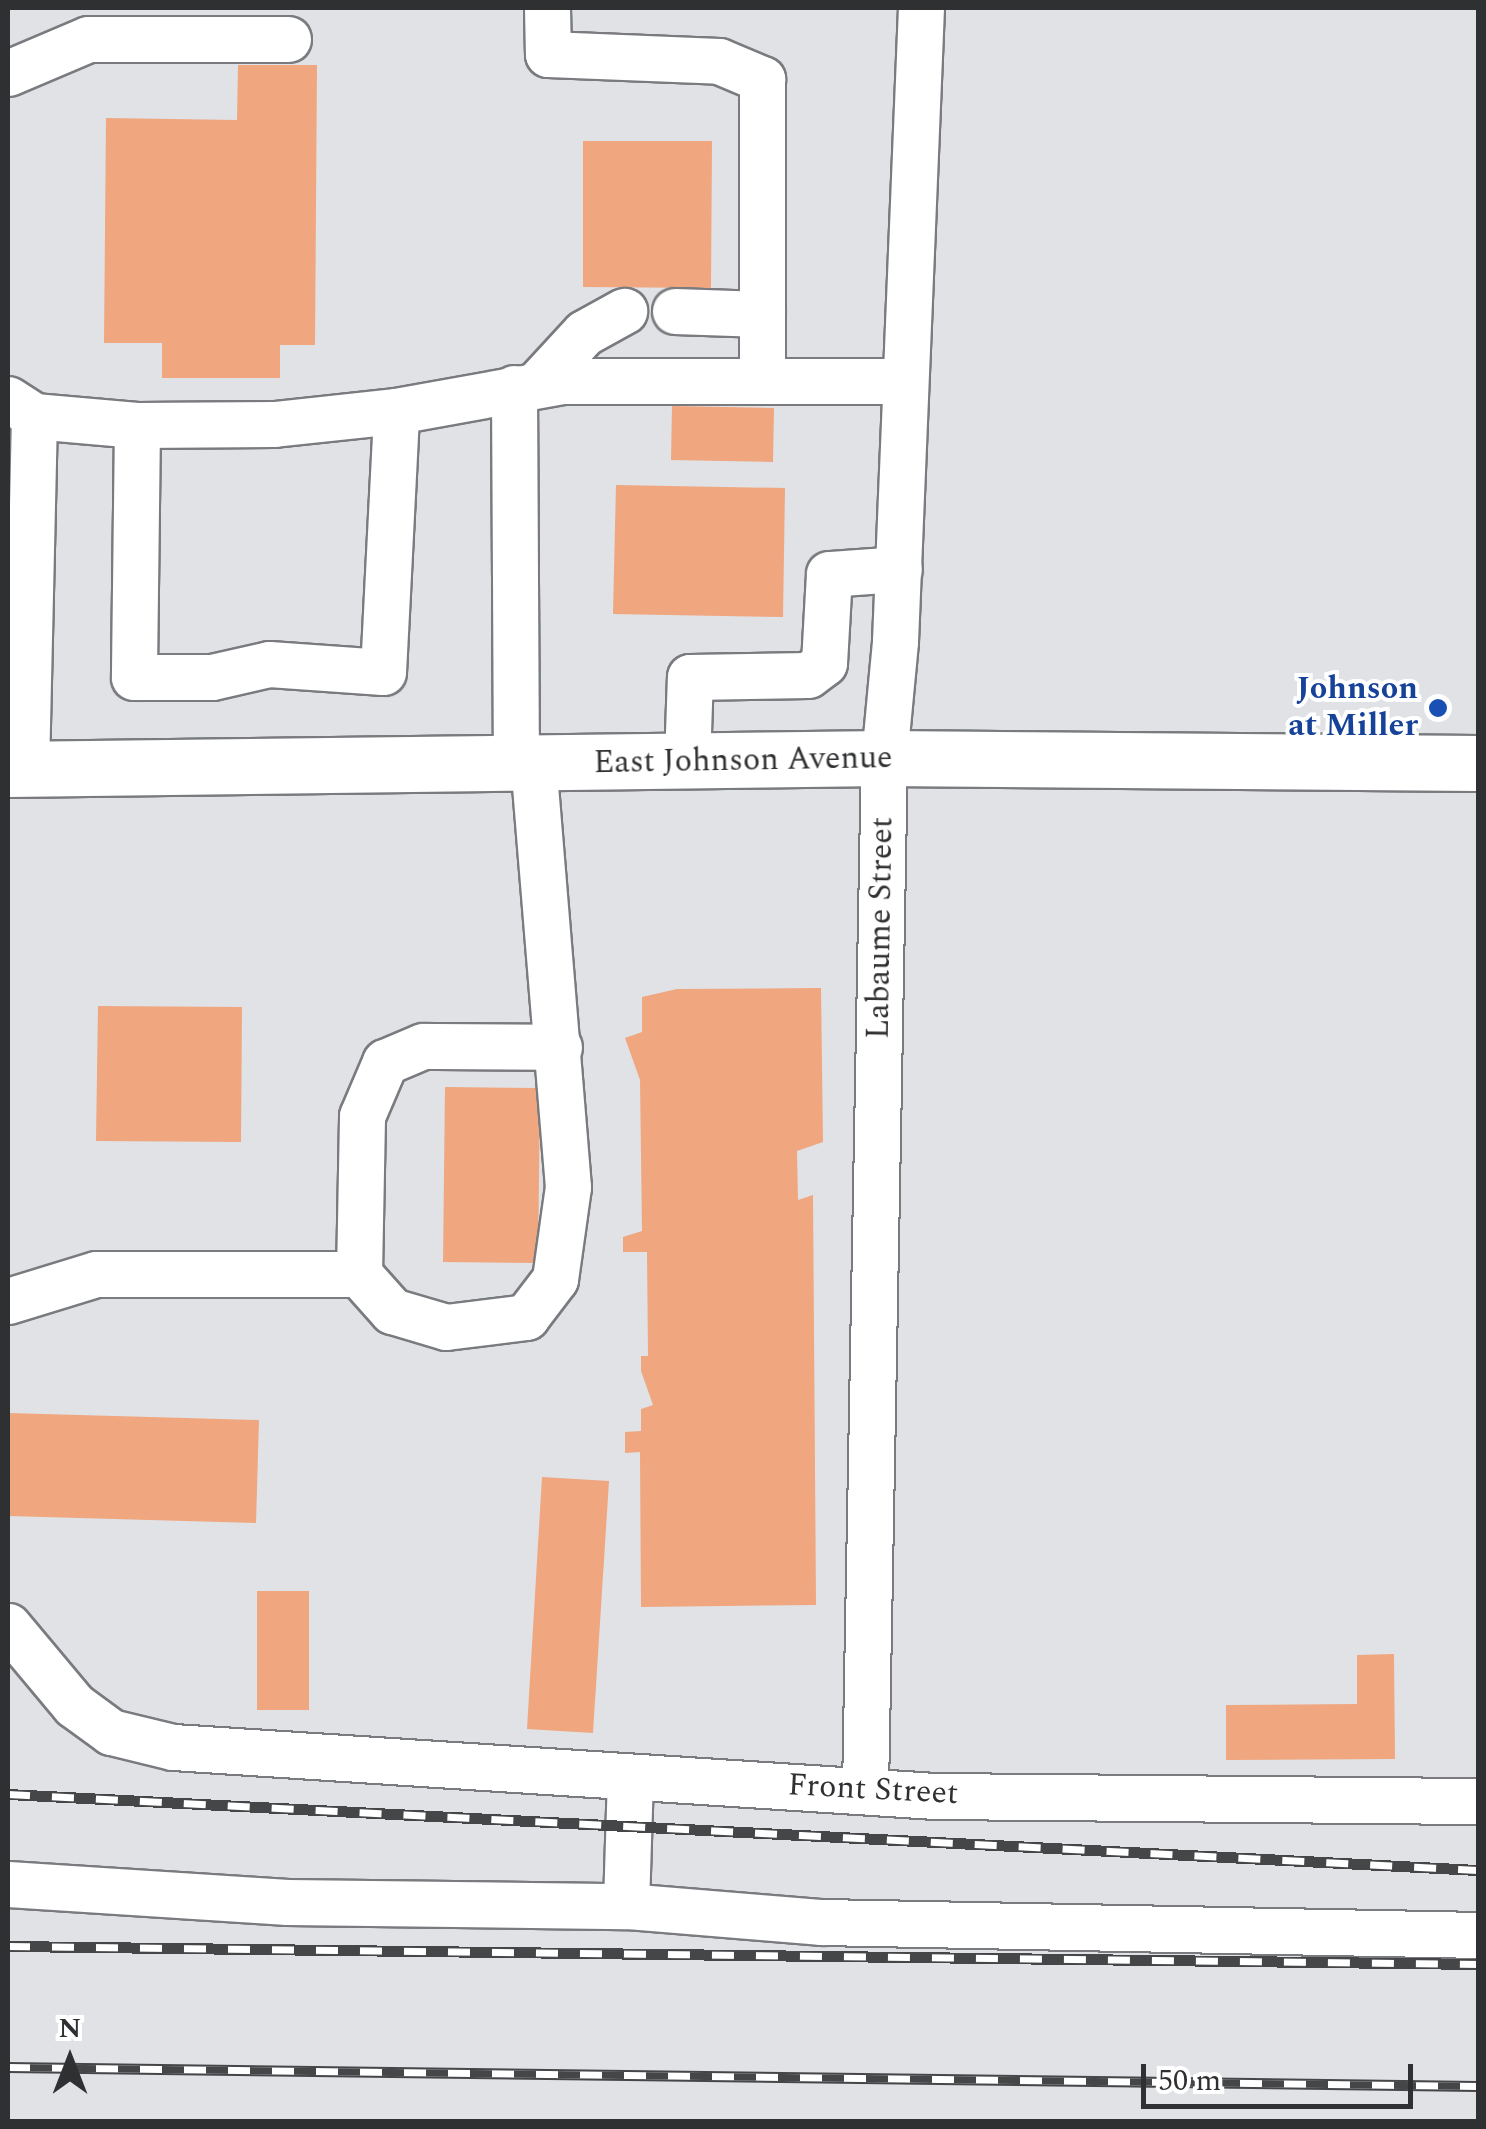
<!DOCTYPE html>
<html>
<head>
<meta charset="utf-8">
<style>
  body { margin:0 }
  #map { position:relative; width:1486px; height:2129px; overflow:hidden; background:#e0e2e6; font-family:Spectral,serif }
  div>[style] { position:absolute }
  [style*='--x'] { left:calc(var(--x)*1px); top:calc(var(--y)*1px); width:calc(var(--w)*1px); rotate:calc(var(--a)*1deg) }
  .building>* { inset:0; background:#f0a67e }
  .roads { filter:drop-shadow(2px 0 #797b7f) drop-shadow(-2px 0 #797b7f) drop-shadow(0 2px #797b7f) drop-shadow(0 -2px #797b7f) }
  .minor>* { height:45px; margin:-22.5px; padding:0 22.5px; transform-origin:22.5px; border-radius:22.5px; background:#fff }
  .major>* { height:55px; margin:-27.5px; padding:0 27.5px; transform-origin:27.5px; border-radius:27.5px; background:#fff }
  .rail>* { height:11px; margin-top:-5.5px; transform-origin:0; background:repeating-linear-gradient(90deg,#fff 0 22px,#454648 0 44px); box-sizing:border-box; border-block:2px solid #454648 }
  .dots>* { width:28px; height:28px; translate:-50% -50%; box-sizing:border-box; border:5px solid #fff; border-radius:50% }
  span { translate:-50% -50%; white-space:nowrap; text-align:center; line-height:1.15; -webkit-text-stroke:8px #fff; paint-order:stroke }
  .transit-label { font-size:32px; color:#164399; font-weight:700 }
  .right { translate:-100% -50%; text-align:right }
  .street-label { font-size:32px; color:#2f3032 }
  .frame { position:absolute; inset:0; border:10px solid #2f3032; pointer-events:none }
  .north { position:absolute; left:20px; top:2009px; width:100px; height:100px; -webkit-text-stroke:8px #fff; paint-order:stroke; rotate:0deg; font-size:28px; font-weight:700; line-height:40px; text-align:center; color:#2f3032 }
  .north::after { content:''; display:block; margin:auto; width:35px; height:45px; background:#2f3032; clip-path:polygon(50% 0,100% 100%,50% 72%,0 100%) }
  .scale { position:absolute; left:1141px; top:2064px; width:272px; height:45px; box-sizing:border-box; border:5px solid #2f3032; border-top:0; padding-left:12px; font-size:30px; line-height:35px; white-space:nowrap; color:#2f3032; -webkit-text-stroke:8px #fff; paint-order:stroke }
</style>
</head>
<body>
<div id="map">
  <div class="building">
    <div style="clip-path:polygon(238px 65px,317px 65px,315px 345px,280px 345px,280px 378px,162px 378px,162px 343px,104px 343px,106px 118px,237px 120px)"></div>
    <div style="clip-path:polygon(583px 141px,712px 141px,711px 288px,583px 287px)"></div>
    <div style="clip-path:polygon(672px 406px,774px 408px,773px 462px,671px 460px)"></div>
    <div style="clip-path:polygon(616px 485px,785px 488px,783px 617px,613px 614px)"></div>
    <div style="clip-path:polygon(821px 988px,823px 1142px,797px 1151px,798px 1200px,813px 1195px,816px 1605px,641px 1607px,640px 1452px,625px 1453px,625px 1432px,641px 1431px,641px 1409px,653px 1405px,641px 1371px,641px 1356px,648px 1356px,647px 1252px,623px 1252px,623px 1237px,642px 1231px,640px 1080px,625px 1038px,642px 1032px,642px 997px,677px 989px)"></div>
    <div style="clip-path:polygon(98px 1006px,242px 1007px,241px 1142px,96px 1141px)"></div>
    <div style="clip-path:polygon(445px 1087px,540px 1088px,538px 1263px,443px 1262px)"></div>
    <div style="clip-path:polygon(8px 1413px,259px 1420px,256px 1523px,8px 1516px)"></div>
    <div style="clip-path:polygon(542px 1477px,609px 1481px,593px 1733px,527px 1729px)"></div>
    <div style="clip-path:polygon(257px 1591px,309px 1591px,309px 1710px,257px 1710px)"></div>
    <div style="clip-path:polygon(1394px 1654px,1395px 1759px,1226px 1760px,1226px 1705px,1357px 1704px,1357px 1655px)"></div>
  </div>
  <div class="roads">
    <div class="minor">
      <div style="--x:547;--y:8;--w:46;--a:88.8"></div>
      <div style="--x:548;--y:54;--w:171;--a:2.3"></div>
      <div style="--x:719;--y:61;--w:47;--a:22.7"></div>
      <div style="--x:762;--y:79;--w:302;--a:90"></div>
      <div style="--x:8;--y:73;--w:87;--a:-23"></div>
      <div style="--x:88;--y:39;--w:200;--a:0"></div>
      <div style="--x:675;--y:311;--w:87;--a:2"></div>
      <div style="--x:537;--y:384;--w:69;--a:-47.3"></div>
      <div style="--x:584;--y:333;--w:46;--a:-28.8"></div>
      <div style="--x:514;--y:388;--w:376;--a:89.7"></div>
      <div style="--x:8;--y:399;--w:31;--a:33"></div>
      <div style="--x:34;--y:416;--w:103;--a:5"></div>
      <div style="--x:137;--y:425;--w:137;--a:-0.4"></div>
      <div style="--x:274;--y:424;--w:123;--a:-6.1"></div>
      <div style="--x:396;--y:411;--w:170;--a:-10.2"></div>
      <div style="--x:563;--y:381;--w:342;--a:0"></div>
      <div style="--x:137;--y:425;--w:252;--a:90.7"></div>
      <div style="--x:134;--y:677;--w:78;--a:0"></div>
      <div style="--x:212;--y:677;--w:58;--a:-12.8"></div>
      <div style="--x:269;--y:664;--w:114;--a:4"></div>
      <div style="--x:383;--y:672;--w:261;--a:-87.1"></div>
      <div style="--x:687;--y:761;--w:84;--a:-88"></div>
      <div style="--x:690;--y:677;--w:118;--a:-1"></div>
      <div style="--x:808;--y:675;--w:20;--a:-37"></div>
      <div style="--x:824;--y:663;--w:89;--a:-86.8"></div>
      <div style="--x:829;--y:574;--w:70;--a:-4.1"></div>
      <div style="--x:26;--y:769;--w:353;--a:-88.7"></div>
      <div style="--x:359;--y:1274;--w:158;--a:-88.9"></div>
      <div style="--x:362;--y:1116;--w:59;--a:-66.9"></div>
      <div style="--x:385;--y:1062;--w:41;--a:-22.8"></div>
      <div style="--x:423;--y:1046;--w:136;--a:0.4"></div>
      <div style="--x:8;--y:1301;--w:92;--a:-17.1"></div>
      <div style="--x:96;--y:1274;--w:263;--a:0"></div>
      <div style="--x:359;--y:1274;--w:50;--a:48.3"></div>
      <div style="--x:392;--y:1311;--w:56;--a:16.5"></div>
      <div style="--x:446;--y:1327;--w:81;--a:-7.1"></div>
      <div style="--x:526;--y:1317;--w:48;--a:-52.7"></div>
      <div style="--x:555;--y:1279;--w:93;--a:-82"></div>
      <div style="--x:568;--y:1187;--w:424;--a:-94.7"></div>
      <div style="--x:8;--y:1626;--w:103;--a:50.1"></div>
      <div style="--x:74;--y:1705;--w:46;--a:36.1"></div>
      <div style="--x:111;--y:1732;--w:64;--a:13.6"></div>
      <div style="--x:173;--y:1747;--w:763;--a:3.68"></div>
      <div style="--x:934;--y:1796;--w:544;--a:0.53"></div>
      <div style="--x:630;--y:1777;--w:129;--a:91.8"></div>
      <div style="--x:626;--y:1906;--w:196;--a:4.7"></div>
      <div style="--x:821;--y:1922;--w:657;--a:1.13"></div>
      <div style="--x:865;--y:1790;--w:1032;--a:-88.95"></div>
      <div style="--x:884;--y:758;--w:118;--a:-84.6"></div>
      <div style="--x:895;--y:641;--w:634;--a:-87.65"></div>
      <div style="--x:8;--y:1884;--w:280;--a:3.7"></div>
      <div style="--x:287;--y:1902;--w:339;--a:0.7"></div>
    </div>
    <div class="major">
      <div style="--x:8;--y:769;--w:876;--a:-0.72"></div>
      <div style="--x:884;--y:758;--w:594;--a:0.48"></div>
    </div>
  </div>
  <div class="rail">
    <div style="--x:8;--y:1794;--w:1472;--a:2.96"></div>
    <div style="--x:8;--y:1946;--w:1470;--a:0.7"></div>
    <div style="--x:8;--y:2067;--w:1470;--a:0.74"></div>
  </div>
  <div class="dots">
    <div style="left:1438px;top:708px;background:#1a4fb4"></div>
  </div>
  <div class="transit-label">
    <span class="right" style="left:1418px;top:708px">Johnson<br>at Miller</span>
  </div>
  <div class="street-label">
    <span style="left:743px;top:761px;rotate:-1deg">East Johnson Avenue</span>
    <span style="left:881px;top:928px;rotate:-89deg">Labaume Street</span>
    <span style="left:873px;top:1790px;rotate:3deg">Front Street</span>
  </div>
  <div class="frame"></div>
  <div class="north">N</div>
  <div class="scale">50 m</div>
</div>
</body>
</html>
